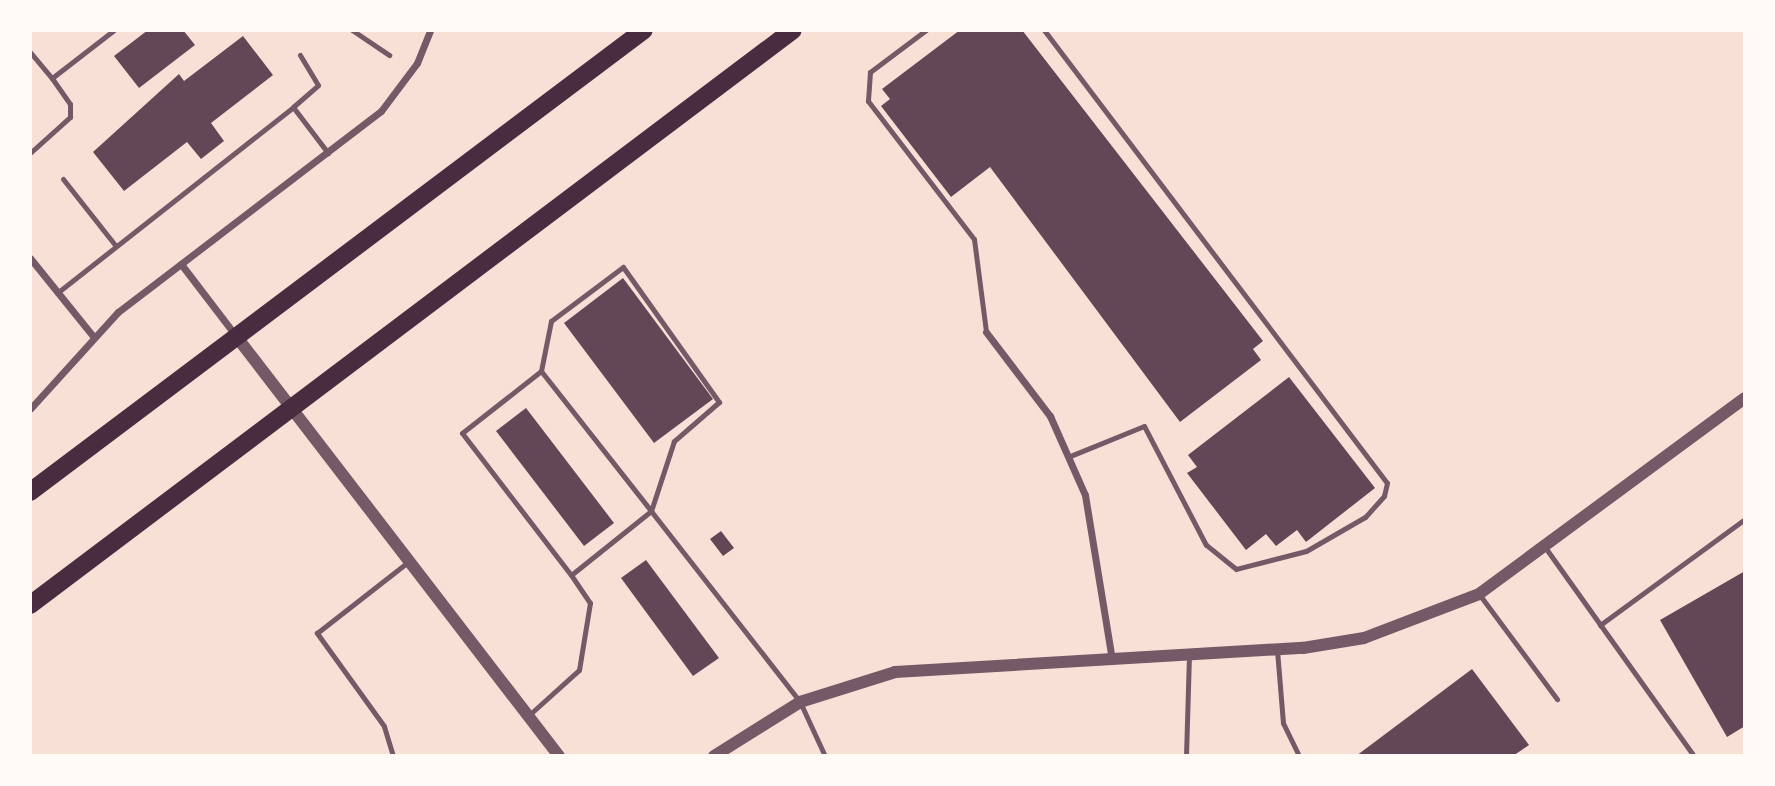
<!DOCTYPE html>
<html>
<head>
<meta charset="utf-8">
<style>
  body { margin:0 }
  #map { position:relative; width:1775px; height:786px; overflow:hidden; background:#f7e1d7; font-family:Merriweather,serif }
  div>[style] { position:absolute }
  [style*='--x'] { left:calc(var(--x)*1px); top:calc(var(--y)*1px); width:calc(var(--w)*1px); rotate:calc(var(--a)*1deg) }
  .building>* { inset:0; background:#644757 }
  .service>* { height:5px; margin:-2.5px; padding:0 2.5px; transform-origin:2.5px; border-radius:2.5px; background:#755966 }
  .minor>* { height:7px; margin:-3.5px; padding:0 3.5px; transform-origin:3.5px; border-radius:3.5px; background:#755966 }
  .tertiary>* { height:12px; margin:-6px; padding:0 6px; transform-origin:6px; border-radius:6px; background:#755966 }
  .primary>* { height:18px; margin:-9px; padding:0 9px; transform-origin:9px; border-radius:9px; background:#4a2c40 }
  span { translate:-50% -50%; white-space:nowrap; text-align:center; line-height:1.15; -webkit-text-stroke:7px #fffaf5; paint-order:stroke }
  .frame { position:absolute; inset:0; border:32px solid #fffaf5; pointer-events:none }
</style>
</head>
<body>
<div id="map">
  <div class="building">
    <div style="clip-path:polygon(148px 30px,183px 30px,195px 45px,139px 88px,114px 56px)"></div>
    <div style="clip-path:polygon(960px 30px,1022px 30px,1263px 341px,1253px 349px,1261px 360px,1180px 422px,990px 167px,951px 197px,881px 106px,890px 99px,882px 89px)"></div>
    <div style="clip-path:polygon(243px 36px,273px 75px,211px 123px,224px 141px,201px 159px,187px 142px,124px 191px,93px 152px,179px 74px,184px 81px)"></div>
    <div style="clip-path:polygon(623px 278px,713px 399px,654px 443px,564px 323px)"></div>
    <div style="clip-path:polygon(1289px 377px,1375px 488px,1306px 542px,1297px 530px,1276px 546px,1266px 534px,1246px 550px,1187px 473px,1197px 467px,1188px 455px)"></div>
    <div style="clip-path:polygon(526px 408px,614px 523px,584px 546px,496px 431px)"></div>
    <div style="clip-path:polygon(721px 531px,734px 548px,723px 556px,710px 539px)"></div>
    <div style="clip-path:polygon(646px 560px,719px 658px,693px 676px,621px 578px)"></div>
    <div style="clip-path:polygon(1745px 571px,1745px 726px,1727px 737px,1660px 620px)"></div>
    <div style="clip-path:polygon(1472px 669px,1529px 745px,1513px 756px,1356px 756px)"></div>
  </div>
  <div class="service">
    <div style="--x:352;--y:30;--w:45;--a:34"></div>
    <div style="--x:926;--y:30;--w:70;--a:143.1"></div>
    <div style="--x:870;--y:72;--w:29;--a:94"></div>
    <div style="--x:868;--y:101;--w:174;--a:52.5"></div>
    <div style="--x:974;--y:239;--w:94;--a:82.6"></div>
    <div style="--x:1044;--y:30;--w:568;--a:52.87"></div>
    <div style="--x:1387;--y:483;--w:13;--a:103"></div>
    <div style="--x:1384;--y:496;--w:28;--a:132"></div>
    <div style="--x:1365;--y:517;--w:68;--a:150"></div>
    <div style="--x:1306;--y:551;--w:72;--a:165.6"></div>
    <div style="--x:1236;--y:569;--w:38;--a:-141"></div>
    <div style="--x:1206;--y:545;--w:134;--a:-117.5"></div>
    <div style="--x:1144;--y:426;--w:80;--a:157.9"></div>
    <div style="--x:30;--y:52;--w:34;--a:50"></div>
    <div style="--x:293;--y:107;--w:33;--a:-41"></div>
    <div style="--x:318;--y:85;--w:35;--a:-121"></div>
    <div style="--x:30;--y:153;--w:54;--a:-42"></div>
    <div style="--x:70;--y:117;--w:13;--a:-90"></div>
    <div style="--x:70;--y:104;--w:32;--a:-125"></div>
    <div style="--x:52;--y:78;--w:78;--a:-37.7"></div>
    <div style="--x:63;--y:179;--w:85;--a:51.7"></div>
    <div style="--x:57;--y:293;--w:300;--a:-38.2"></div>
    <div style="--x:293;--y:107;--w:58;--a:52.7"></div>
    <div style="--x:541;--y:371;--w:51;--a:-78.7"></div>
    <div style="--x:551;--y:321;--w:90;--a:-36.9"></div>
    <div style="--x:623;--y:267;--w:166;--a:54.6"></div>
    <div style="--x:719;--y:402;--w:60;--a:139.1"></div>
    <div style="--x:674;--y:441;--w:74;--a:108.2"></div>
    <div style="--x:651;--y:511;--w:102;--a:141.3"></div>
    <div style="--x:571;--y:575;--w:179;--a:-127.5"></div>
    <div style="--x:462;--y:433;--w:100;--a:-38.1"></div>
    <div style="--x:541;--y:371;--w:178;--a:51.8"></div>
    <div style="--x:651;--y:511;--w:242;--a:52"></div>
    <div style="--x:800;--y:702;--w:60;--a:65.2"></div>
    <div style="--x:1547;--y:550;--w:253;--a:54.5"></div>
    <div style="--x:1479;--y:594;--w:131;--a:53.4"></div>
    <div style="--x:1600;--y:625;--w:180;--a:-36.2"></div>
    <div style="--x:1277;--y:650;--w:73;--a:85.3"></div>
    <div style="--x:1283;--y:723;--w:37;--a:64"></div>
    <div style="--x:529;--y:715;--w:67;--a:-42"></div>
    <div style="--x:579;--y:670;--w:68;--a:-80.7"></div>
    <div style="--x:590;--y:603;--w:34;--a:-124"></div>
    <div style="--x:393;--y:756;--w:31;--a:-107"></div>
    <div style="--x:384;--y:726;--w:115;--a:-125.8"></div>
    <div style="--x:317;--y:633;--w:117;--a:-38"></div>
    <div style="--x:1186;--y:756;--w:101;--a:-88.3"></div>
  </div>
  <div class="minor">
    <div style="--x:30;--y:258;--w:100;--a:51.1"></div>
    <div style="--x:181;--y:264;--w:91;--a:52.6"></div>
    <div style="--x:986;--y:332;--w:106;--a:52.7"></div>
    <div style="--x:1050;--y:416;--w:86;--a:66.1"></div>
    <div style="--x:1085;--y:495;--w:167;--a:80.7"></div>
    <div style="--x:30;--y:409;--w:131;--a:-47.8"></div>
    <div style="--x:118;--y:312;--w:331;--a:-37.4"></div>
    <div style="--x:381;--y:111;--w:60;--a:-53.1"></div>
    <div style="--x:417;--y:63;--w:35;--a:-68"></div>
  </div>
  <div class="tertiary">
    <div style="--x:236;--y:336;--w:530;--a:52.44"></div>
    <div style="--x:714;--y:756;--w:102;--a:-32.1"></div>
    <div style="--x:800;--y:702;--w:100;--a:-17.5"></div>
    <div style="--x:895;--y:672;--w:409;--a:-3.4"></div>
    <div style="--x:1303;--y:648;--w:62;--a:-9.3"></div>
    <div style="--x:1364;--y:638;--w:123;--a:-20.9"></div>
    <div style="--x:1479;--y:594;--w:330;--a:-36.4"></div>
  </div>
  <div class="primary">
    <div style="--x:30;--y:492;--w:768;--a:-36.96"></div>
    <div style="--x:30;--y:605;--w:955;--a:-37"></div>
  </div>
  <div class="frame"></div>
</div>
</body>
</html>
